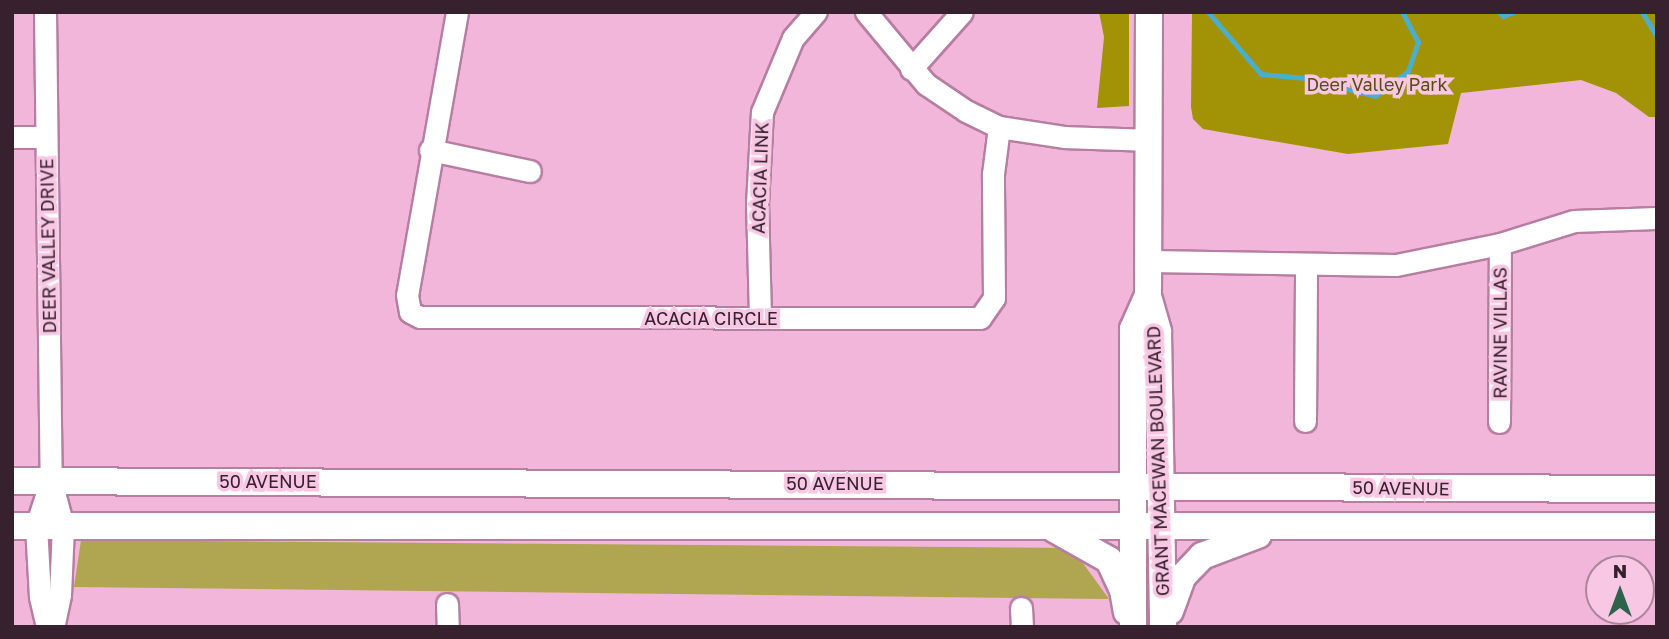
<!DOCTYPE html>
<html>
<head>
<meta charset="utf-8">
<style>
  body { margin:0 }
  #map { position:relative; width:1669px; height:639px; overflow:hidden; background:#f2b6da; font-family:"Golos Text",sans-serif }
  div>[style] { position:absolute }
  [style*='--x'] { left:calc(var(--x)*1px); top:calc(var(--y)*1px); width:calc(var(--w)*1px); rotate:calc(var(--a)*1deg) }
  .green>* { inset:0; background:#b0a551 }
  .forest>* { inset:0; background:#a29306 }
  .stream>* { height:5px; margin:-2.5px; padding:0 2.5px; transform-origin:2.5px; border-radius:2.5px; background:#4baece }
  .roads { filter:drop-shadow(2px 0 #b67ea1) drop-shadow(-2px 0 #b67ea1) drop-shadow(0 2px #b67ea1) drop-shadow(0 -2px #b67ea1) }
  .minor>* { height:21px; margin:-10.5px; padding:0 10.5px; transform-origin:10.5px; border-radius:10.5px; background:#fff }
  .major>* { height:26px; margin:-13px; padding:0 13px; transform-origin:13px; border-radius:13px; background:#fff }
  span { translate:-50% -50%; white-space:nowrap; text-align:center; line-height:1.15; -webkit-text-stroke:7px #f8c7e4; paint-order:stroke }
  .park-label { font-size:18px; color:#574f10 }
  .street-label { font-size:18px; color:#37212f }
  .frame { position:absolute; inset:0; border:14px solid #37212f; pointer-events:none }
  .north { position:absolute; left:1585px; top:555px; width:70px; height:70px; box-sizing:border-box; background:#f8c7e4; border:2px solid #ab859c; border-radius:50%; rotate:0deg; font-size:19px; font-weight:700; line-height:28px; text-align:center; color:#37212f }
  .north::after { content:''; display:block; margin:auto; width:24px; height:32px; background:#2c634a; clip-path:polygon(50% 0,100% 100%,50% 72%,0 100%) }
</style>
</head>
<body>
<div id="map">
  <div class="green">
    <div style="clip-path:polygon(81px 540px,1072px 548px,1109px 599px,74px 587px)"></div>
  </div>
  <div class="forest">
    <div style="clip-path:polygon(1099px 12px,1129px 12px,1129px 106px,1097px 108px,1104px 37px)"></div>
    <div style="clip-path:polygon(1192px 12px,1657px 12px,1657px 117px,1649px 117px,1616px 93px,1581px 80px,1461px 93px,1448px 144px,1348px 154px,1203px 129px,1193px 119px,1191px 107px)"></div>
  </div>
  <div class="stream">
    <div style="--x:1208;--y:12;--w:82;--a:49.5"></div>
    <div style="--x:1261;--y:74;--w:45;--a:5.1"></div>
    <div style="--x:1306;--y:78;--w:71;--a:14.6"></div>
    <div style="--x:1375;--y:96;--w:41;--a:-37.1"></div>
    <div style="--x:1408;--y:71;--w:31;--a:-71"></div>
    <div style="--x:1418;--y:42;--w:34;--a:-118"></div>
    <div style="--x:1499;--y:12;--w:6;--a:45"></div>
    <div style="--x:1503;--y:16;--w:11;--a:-22"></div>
    <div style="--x:1642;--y:12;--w:29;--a:59"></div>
  </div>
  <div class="roads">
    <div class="minor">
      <div style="--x:45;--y:12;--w:469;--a:89.3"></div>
      <div style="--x:51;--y:481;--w:47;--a:75.1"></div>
      <div style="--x:63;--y:526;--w:69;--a:92.5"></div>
      <div style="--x:60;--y:595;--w:33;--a:102"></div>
      <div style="--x:457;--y:12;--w:287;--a:100"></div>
      <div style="--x:407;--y:295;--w:17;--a:80"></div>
      <div style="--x:410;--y:312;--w:11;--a:27"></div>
      <div style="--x:420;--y:317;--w:560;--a:0.1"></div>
      <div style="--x:980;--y:318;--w:24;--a:-55"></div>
      <div style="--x:994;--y:298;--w:124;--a:-90.5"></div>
      <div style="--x:993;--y:174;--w:47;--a:-82.7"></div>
      <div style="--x:866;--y:12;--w:94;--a:50.2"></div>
      <div style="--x:926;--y:84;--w:48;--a:34"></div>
      <div style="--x:966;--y:111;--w:37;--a:26"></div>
      <div style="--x:999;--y:127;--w:67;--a:8.6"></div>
      <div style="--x:1065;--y:137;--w:84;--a:2"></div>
      <div style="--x:911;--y:69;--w:76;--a:-48.2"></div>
      <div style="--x:12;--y:137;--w:32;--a:0"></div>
      <div style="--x:430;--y:150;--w:102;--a:11.9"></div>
      <div style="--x:1149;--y:261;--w:247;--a:0.9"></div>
      <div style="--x:1396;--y:265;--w:106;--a:-11.4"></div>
      <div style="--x:1500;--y:244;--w:77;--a:-17.3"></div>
      <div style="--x:1574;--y:221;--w:83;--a:-2.1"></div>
      <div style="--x:760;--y:317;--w:113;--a:-91.5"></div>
      <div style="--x:757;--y:204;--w:92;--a:-86.9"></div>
      <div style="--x:762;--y:112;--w:80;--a:-67.3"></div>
      <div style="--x:793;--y:38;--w:35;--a:-49"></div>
      <div style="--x:1305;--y:421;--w:157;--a:-89.6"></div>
      <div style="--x:1499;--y:422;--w:178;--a:-89.7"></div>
      <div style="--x:447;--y:604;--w:23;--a:88"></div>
      <div style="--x:1021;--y:608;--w:19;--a:87"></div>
      <div style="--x:47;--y:627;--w:31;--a:-103"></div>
      <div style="--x:40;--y:597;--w:71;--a:-93.2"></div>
      <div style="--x:36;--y:526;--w:47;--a:-71.6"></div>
    </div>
    <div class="major">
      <div style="--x:1149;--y:12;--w:284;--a:90.2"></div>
      <div style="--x:1148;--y:296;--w:37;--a:74"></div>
      <div style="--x:1158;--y:332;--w:295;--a:89"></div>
      <div style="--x:12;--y:481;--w:1645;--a:0.28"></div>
      <div style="--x:12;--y:526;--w:1645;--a:0"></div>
      <div style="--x:1054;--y:529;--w:63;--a:29.4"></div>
      <div style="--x:1109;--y:560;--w:33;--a:65"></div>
      <div style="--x:1123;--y:590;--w:22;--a:80"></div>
      <div style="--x:1170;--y:611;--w:37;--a:-70"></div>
      <div style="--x:1183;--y:576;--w:28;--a:-46"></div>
      <div style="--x:1202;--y:556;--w:60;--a:-20.6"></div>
      <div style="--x:1133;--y:627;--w:298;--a:-90"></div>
      <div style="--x:1133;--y:329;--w:36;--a:-66"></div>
    </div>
  </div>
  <div class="park-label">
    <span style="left:1377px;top:84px">Deer Valley Park</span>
  </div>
  <div class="street-label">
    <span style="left:760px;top:178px;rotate:-88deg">ACACIA LINK</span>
    <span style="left:48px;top:246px;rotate:-91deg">DEER VALLEY DRIVE</span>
    <span style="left:711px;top:318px">ACACIA CIRCLE</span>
    <span style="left:1500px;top:333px;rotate:-90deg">RAVINE VILLAS</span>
    <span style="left:1158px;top:461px;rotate:-92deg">GRANT MACEWAN BOULEVARD</span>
    <span style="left:268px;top:481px">50 AVENUE</span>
    <span style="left:835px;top:483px">50 AVENUE</span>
    <span style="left:1401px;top:488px;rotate:1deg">50 AVENUE</span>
  </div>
  <div class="frame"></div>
  <div class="north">N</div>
</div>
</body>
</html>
